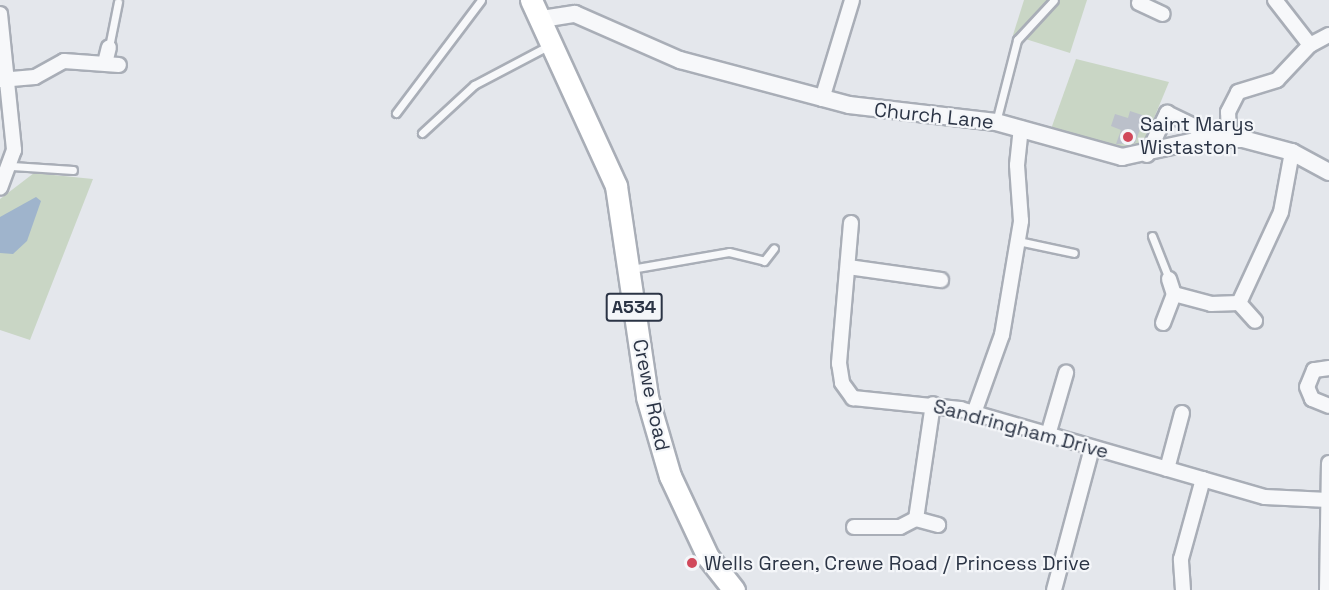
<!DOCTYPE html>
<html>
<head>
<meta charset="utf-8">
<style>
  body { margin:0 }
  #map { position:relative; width:1329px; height:590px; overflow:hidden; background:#e4e7ec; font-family:"Space Grotesk",sans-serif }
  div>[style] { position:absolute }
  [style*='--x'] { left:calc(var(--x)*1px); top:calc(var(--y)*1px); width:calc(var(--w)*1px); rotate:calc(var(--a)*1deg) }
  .green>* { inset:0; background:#c9d6c5 }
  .water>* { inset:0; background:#9fb4cc }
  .building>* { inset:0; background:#bbc0ca }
  .roads { filter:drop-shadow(2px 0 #a9aeb7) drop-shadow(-2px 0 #a9aeb7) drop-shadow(0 2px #a9aeb7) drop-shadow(0 -2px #a9aeb7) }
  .service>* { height:7px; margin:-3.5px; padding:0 3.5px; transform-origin:3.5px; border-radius:3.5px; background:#f7f8fa }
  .minor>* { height:14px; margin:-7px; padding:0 7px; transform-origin:7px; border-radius:7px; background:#f7f8fa }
  .tertiary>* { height:16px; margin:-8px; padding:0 8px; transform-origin:8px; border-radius:8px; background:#f7f8fa }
  .primary>* { height:21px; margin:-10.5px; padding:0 10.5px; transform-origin:10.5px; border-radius:10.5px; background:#fff }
  .dots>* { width:16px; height:16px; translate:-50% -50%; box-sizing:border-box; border:3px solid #f4f6f9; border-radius:50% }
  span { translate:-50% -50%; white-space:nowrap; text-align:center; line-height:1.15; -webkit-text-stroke:4.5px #f4f6f9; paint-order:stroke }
  .shield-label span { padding:2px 4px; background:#f4f6f9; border:2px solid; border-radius:4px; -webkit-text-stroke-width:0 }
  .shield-label { font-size:18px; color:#2b3445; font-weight:700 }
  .street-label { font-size:20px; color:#2b3445 }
  .poi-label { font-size:20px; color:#2b3445 }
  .left { translate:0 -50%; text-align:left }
</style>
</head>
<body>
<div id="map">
  <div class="green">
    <div style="clip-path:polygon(1024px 0,1087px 0,1070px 53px,1013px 35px)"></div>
    <div style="clip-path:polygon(1076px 59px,1169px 82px,1142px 147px,1110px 151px,1051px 129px)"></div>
    <div style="clip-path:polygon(34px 173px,93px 179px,30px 340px,0 330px,0 199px)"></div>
  </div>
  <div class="water">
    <div style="clip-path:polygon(36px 197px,41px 201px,27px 241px,13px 254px,0 253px,0 217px)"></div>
  </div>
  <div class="building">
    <div style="clip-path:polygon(1130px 111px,1145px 116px,1135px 143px,1116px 144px,1121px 130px,1111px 126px,1115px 114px,1128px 118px)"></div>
  </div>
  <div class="roads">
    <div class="service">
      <div style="--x:109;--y:47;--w:46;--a:-78.7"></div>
      <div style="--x:396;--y:113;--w:141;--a:-53"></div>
      <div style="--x:996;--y:122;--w:85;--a:-75.6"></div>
      <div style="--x:1017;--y:40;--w:54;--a:-47.2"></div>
      <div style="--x:422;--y:133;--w:71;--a:-42.7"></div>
      <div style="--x:474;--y:85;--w:86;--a:-27.8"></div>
      <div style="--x:12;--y:166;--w:61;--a:3.8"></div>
      <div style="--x:1152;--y:236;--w:46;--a:68.4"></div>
      <div style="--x:1018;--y:241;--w:57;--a:12.1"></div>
      <div style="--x:631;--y:269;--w:99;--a:-9.8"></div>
      <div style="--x:729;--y:252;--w:36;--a:14"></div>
      <div style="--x:764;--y:261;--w:16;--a:-52"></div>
    </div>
    <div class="minor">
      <div style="--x:1275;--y:0;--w:57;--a:52.1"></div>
      <div style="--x:1139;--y:3;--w:26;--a:25"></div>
      <div style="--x:0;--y:14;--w:137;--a:84.1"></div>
      <div style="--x:14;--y:150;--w:40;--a:110.2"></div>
      <div style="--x:105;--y:63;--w:16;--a:-76"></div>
      <div style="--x:0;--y:80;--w:35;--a:-5"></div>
      <div style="--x:35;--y:77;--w:33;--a:-29"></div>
      <div style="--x:64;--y:61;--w:55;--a:4.2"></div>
      <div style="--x:822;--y:99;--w:103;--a:-73.1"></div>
      <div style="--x:1229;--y:138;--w:26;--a:-92"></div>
      <div style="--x:1228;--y:112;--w:22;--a:-63"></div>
      <div style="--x:1238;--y:92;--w:41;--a:-17.1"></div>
      <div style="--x:1277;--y:80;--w:48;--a:-46.7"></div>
      <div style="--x:1310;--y:45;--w:21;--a:-28"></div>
      <div style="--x:1147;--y:155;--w:47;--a:-64.5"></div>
      <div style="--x:1167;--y:113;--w:30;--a:26"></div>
      <div style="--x:1194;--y:126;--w:16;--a:52"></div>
      <div style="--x:851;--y:223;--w:141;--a:94.9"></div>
      <div style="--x:839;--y:363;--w:20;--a:81"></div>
      <div style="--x:842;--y:383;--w:19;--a:54"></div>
      <div style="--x:853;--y:398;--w:108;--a:5.9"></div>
      <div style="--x:960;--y:409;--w:317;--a:16.1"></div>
      <div style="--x:1265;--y:497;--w:63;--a:2.7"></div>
      <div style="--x:848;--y:267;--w:94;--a:8"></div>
      <div style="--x:1169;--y:279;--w:16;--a:72"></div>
      <div style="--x:1239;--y:303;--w:24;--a:48"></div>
      <div style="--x:1163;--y:323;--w:31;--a:-69"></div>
      <div style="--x:1174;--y:294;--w:38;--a:15"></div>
      <div style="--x:1211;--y:304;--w:28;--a:-2"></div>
      <div style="--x:1239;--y:303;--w:100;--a:-65.2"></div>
      <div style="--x:1281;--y:212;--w:61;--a:-79.6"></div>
      <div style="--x:1329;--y:368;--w:15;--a:172"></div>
      <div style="--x:1314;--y:370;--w:18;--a:112"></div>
      <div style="--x:1307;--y:387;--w:13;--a:67"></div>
      <div style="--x:1312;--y:399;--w:18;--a:22"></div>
      <div style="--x:974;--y:413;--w:83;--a:-70.3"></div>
      <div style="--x:1002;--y:335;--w:116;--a:-80.5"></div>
      <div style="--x:1021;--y:221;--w:56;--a:-94.1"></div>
      <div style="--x:1017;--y:165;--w:37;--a:-84"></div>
      <div style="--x:1048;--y:435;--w:65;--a:-73.8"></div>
      <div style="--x:1167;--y:469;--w:58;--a:-75"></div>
      <div style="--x:916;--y:519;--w:23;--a:15"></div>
      <div style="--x:854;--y:527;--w:46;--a:0"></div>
      <div style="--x:900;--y:527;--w:18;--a:-27"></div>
      <div style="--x:916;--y:519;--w:116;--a:-81.6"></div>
      <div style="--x:1054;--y:590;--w:147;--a:-75"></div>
      <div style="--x:1183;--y:590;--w:31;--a:-94"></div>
      <div style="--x:1181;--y:559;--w:83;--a:-74.6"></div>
      <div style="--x:1327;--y:590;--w:127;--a:-89.1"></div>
    </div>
    <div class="tertiary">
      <div style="--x:542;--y:19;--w:33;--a:-9"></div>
      <div style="--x:575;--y:14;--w:115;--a:23.7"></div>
      <div style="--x:680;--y:60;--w:175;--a:14.9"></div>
      <div style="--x:849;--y:105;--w:148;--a:6.6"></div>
      <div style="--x:996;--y:122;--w:131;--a:15.5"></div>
      <div style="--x:1122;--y:157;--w:84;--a:-12.4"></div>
      <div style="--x:1204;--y:139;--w:39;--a:0"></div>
      <div style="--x:1243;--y:139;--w:51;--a:14.9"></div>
      <div style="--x:1292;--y:152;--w:42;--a:28.4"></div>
    </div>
    <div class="primary">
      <div style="--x:531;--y:0;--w:205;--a:65.4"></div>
      <div style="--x:616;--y:186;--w:213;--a:81.6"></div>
      <div style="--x:647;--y:397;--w:82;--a:73.8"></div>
      <div style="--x:670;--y:476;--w:89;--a:64.9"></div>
      <div style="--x:708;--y:557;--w:42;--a:51.8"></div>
    </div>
  </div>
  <div class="dots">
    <div style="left:1128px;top:137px;background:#d1495b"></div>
    <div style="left:692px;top:563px;background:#d1495b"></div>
  </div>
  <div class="shield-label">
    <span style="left:634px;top:307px">A534</span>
  </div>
  <div class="street-label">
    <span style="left:934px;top:116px;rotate:6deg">Church Lane</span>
    <span style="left:651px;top:395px;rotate:78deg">Crewe Road</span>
    <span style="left:1021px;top:429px;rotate:15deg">Sandringham Drive</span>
  </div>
  <div class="poi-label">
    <span class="left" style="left:1140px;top:136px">Saint Marys<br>Wistaston</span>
    <span class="left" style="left:704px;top:563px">Wells Green, Crewe Road / Princess Drive</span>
  </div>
</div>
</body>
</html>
